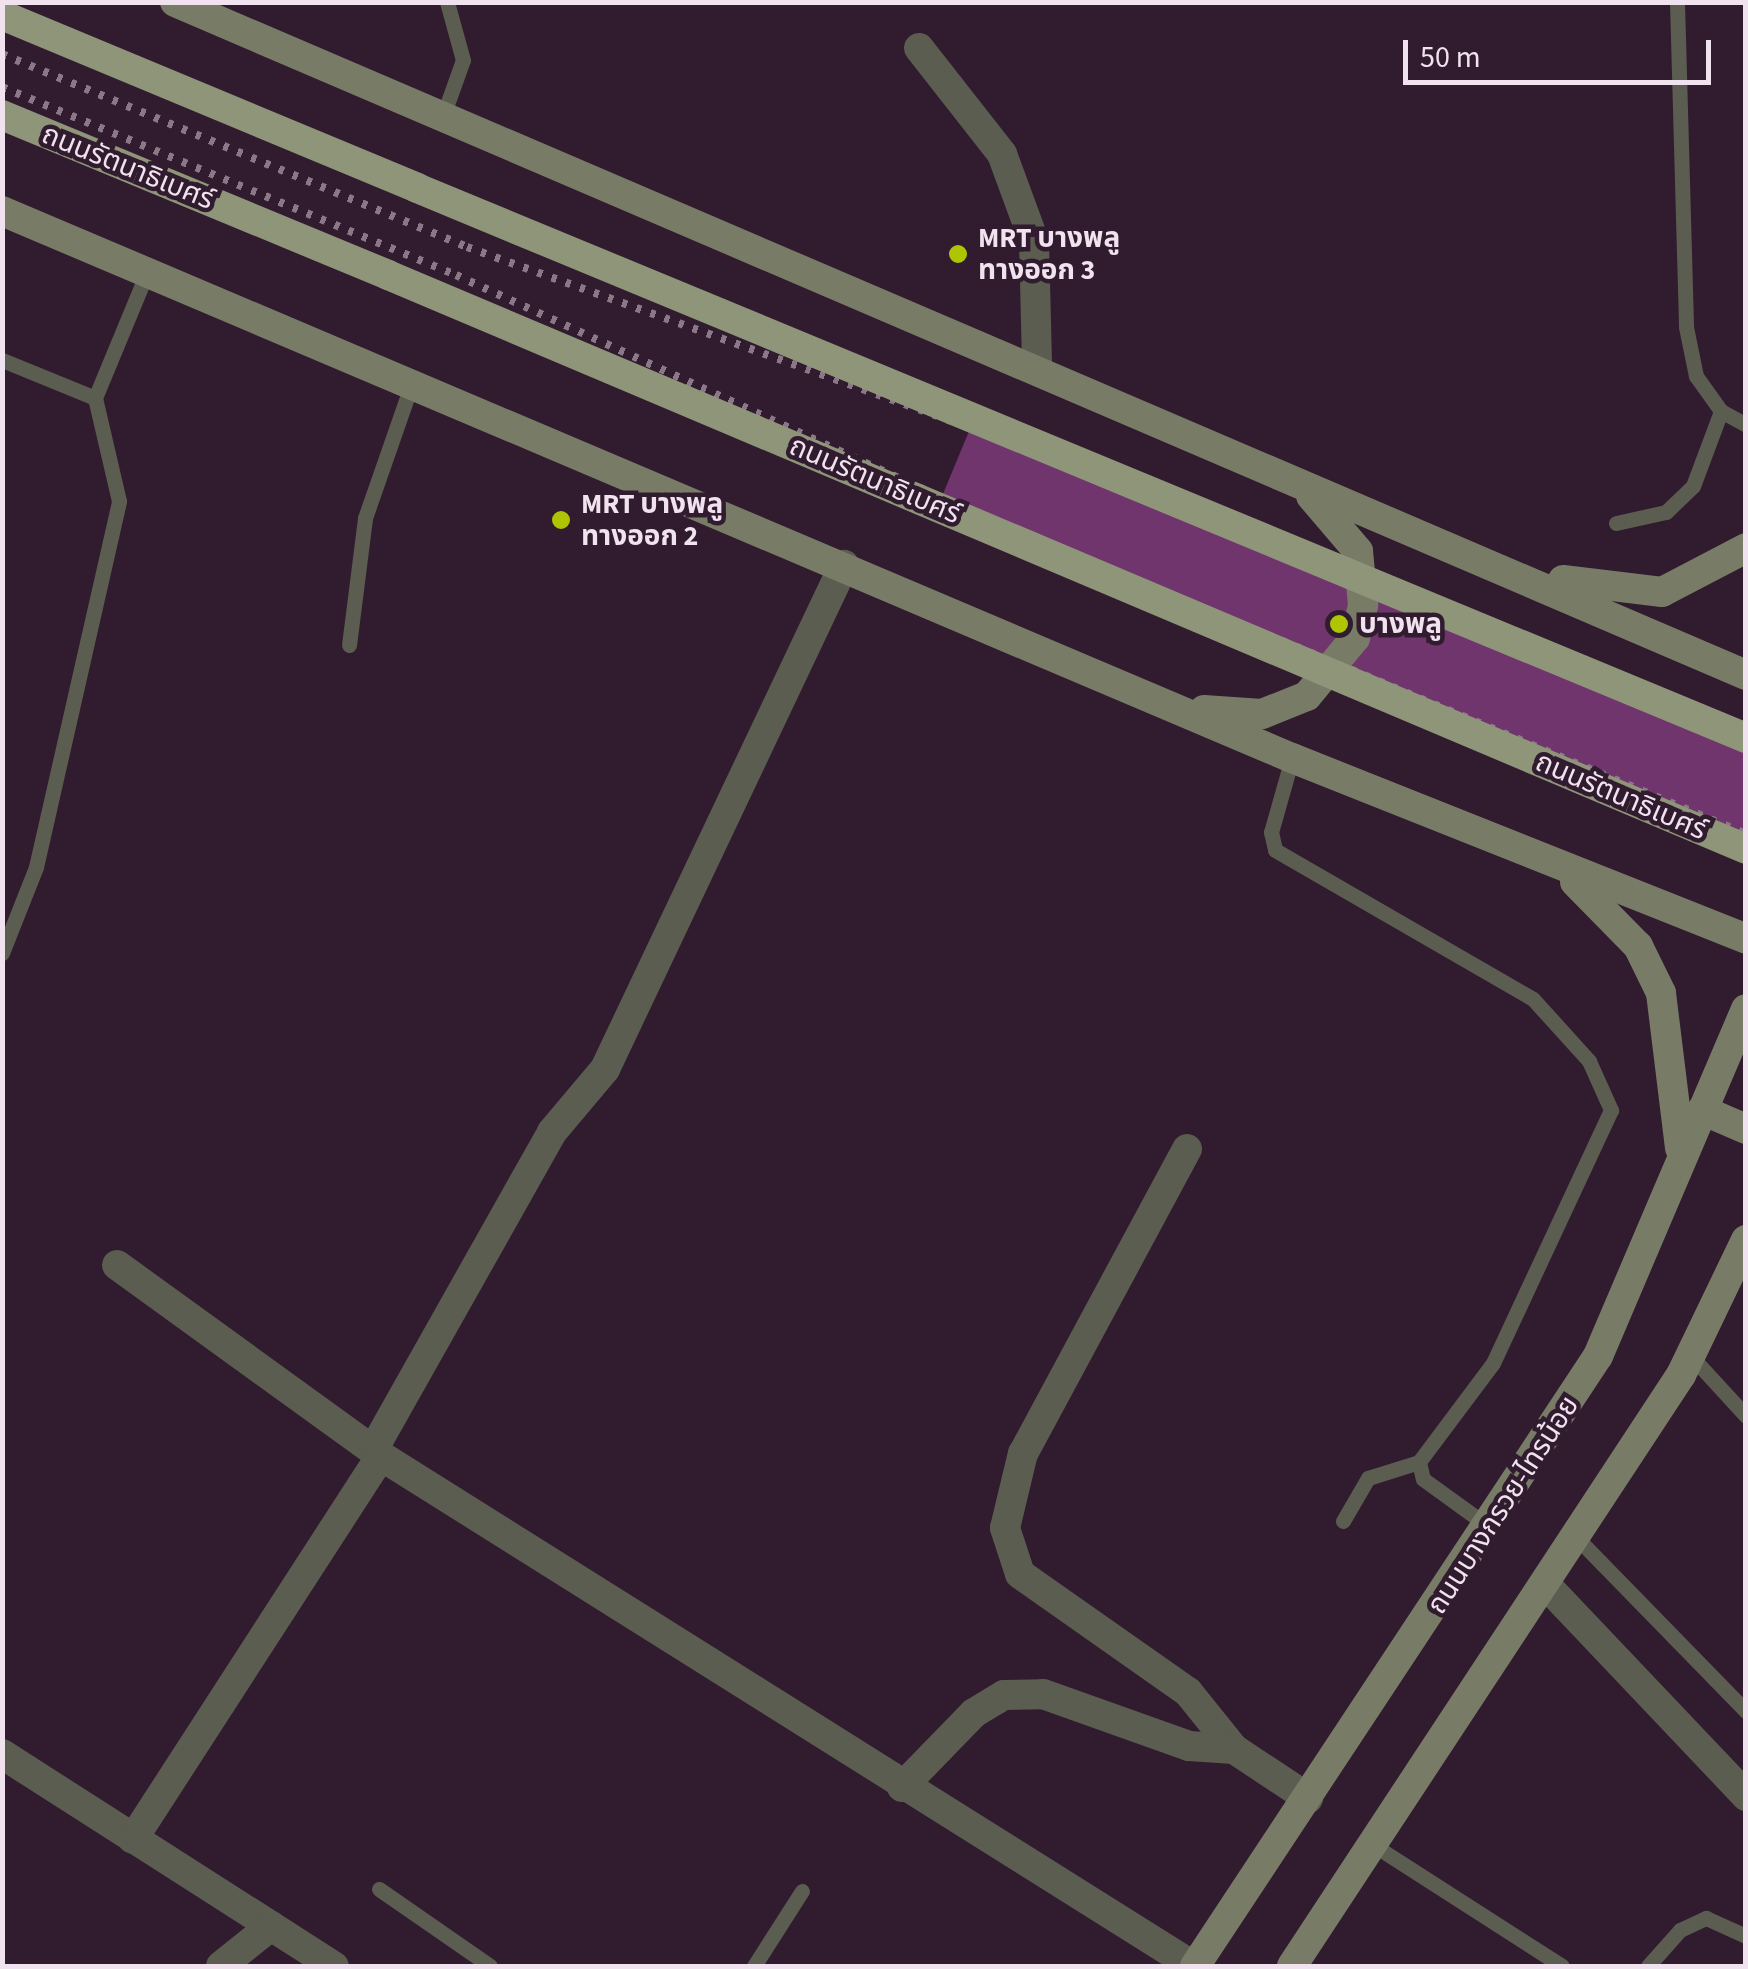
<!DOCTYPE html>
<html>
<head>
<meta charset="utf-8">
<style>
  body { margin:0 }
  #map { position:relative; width:1748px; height:1969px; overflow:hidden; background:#311b2f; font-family:"Source Sans 3","Noto Sans Thai",sans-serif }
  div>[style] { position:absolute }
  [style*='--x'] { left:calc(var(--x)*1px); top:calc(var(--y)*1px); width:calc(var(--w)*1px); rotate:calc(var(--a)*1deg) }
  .building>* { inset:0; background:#71356e }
  .lane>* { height:15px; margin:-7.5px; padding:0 7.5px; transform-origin:7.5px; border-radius:7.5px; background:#5a5d4f }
  .street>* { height:30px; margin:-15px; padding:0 15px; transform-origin:15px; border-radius:15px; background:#5a5d4f }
  .secondary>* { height:30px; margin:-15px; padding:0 15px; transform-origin:15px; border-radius:15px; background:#787c67 }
  .primary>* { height:30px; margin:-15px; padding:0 15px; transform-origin:15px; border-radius:15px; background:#8f9579 }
  .rail>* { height:8px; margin-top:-4px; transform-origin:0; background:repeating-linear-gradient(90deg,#8a7888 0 5px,transparent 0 15px) }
  .primary-bridge>* { height:30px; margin:-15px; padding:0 15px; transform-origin:15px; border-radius:15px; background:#8f9579 }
  .dots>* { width:28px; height:28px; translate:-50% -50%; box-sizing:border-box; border:5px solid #311b2f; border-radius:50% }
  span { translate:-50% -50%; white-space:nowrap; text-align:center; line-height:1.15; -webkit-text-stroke:9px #311b2f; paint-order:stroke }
  .street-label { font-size:28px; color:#f1e2ef }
  .poi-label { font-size:28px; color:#f1e2ef; font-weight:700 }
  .left { translate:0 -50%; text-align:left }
  .frame { position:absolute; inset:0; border:5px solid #f1e2ef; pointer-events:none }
  .scale { position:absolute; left:1403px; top:40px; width:308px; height:45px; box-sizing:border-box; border:5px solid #f1e2ef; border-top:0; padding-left:12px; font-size:30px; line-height:35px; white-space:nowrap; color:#f1e2ef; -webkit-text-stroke:8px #311b2f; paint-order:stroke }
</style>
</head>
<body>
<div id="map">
  <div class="building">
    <div style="clip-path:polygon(977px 412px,1746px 731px,1746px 855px,933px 518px)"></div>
  </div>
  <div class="lane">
    <div style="--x:1677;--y:2;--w:325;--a:88.4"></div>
    <div style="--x:1686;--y:327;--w:50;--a:78.5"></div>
    <div style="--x:1696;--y:376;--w:43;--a:54.5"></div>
    <div style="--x:1721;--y:411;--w:29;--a:29"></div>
    <div style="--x:444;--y:113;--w:56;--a:-70.3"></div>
    <div style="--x:463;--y:60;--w:60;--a:-105.4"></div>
    <div style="--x:2;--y:360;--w:100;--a:22.2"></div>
    <div style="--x:1616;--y:523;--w:51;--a:-12.4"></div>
    <div style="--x:1666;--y:512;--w:37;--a:-44"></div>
    <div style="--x:1693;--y:486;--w:80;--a:-69.5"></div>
    <div style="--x:349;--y:645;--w:128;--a:-82.8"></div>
    <div style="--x:365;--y:518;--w:143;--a:-70.8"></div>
    <div style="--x:1292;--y:758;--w:77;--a:105.8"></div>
    <div style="--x:1271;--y:832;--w:18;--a:77"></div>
    <div style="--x:1275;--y:850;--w:298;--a:30"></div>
    <div style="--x:1533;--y:999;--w:84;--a:47.9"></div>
    <div style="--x:1589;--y:1061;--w:54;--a:65.8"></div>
    <div style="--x:1611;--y:1110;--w:279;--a:115"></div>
    <div style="--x:1493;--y:1363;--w:124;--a:126.8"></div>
    <div style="--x:1419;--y:1462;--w:17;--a:77"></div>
    <div style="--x:1423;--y:1479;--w:80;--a:35.9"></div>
    <div style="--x:2;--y:953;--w:92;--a:-68.4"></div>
    <div style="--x:36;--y:867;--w:375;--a:-77.2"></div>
    <div style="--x:119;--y:501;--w:106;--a:-103.1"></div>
    <div style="--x:95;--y:398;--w:139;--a:-67.5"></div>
    <div style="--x:1690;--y:1355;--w:83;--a:47.4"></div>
    <div style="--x:1343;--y:1521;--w:50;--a:-59.8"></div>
    <div style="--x:1368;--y:1478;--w:53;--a:-17.4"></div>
    <div style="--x:1577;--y:1538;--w:242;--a:45.7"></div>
    <div style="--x:1375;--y:1846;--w:222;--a:32.7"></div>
    <div style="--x:379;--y:1889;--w:135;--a:34.7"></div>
    <div style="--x:754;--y:1966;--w:89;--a:-57.4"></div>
    <div style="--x:1648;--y:1966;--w:48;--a:-48.4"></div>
    <div style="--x:1680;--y:1930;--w:29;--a:-25"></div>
    <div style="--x:1706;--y:1918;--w:44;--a:24.2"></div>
  </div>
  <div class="street">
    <div style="--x:919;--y:48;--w:135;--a:51.9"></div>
    <div style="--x:1002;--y:154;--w:93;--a:69.8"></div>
    <div style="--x:1034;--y:241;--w:124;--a:88.6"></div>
    <div style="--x:1187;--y:1149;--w:345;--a:118.3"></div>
    <div style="--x:1023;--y:1453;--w:77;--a:103.5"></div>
    <div style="--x:1005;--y:1528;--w:48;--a:71.9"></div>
    <div style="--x:1020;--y:1574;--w:205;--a:35.1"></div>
    <div style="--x:1188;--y:1692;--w:73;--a:51.1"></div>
    <div style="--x:117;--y:1265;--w:326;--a:35.9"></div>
    <div style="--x:381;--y:1456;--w:959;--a:32.13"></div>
    <div style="--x:373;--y:1450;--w:365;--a:-60.6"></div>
    <div style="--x:552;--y:1132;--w:82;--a:-49.9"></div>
    <div style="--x:605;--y:1069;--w:558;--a:-64.63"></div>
    <div style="--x:1546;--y:1585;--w:291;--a:46.5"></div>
    <div style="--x:2;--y:1754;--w:394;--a:32.6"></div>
    <div style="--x:902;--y:1787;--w:103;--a:-45.8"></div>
    <div style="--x:974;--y:1713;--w:35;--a:-31"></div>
    <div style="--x:1004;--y:1695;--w:39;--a:-1"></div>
    <div style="--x:1043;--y:1694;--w:155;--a:19.6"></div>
    <div style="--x:1189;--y:1746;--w:45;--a:3.8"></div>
    <div style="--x:1234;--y:1749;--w:89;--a:33.5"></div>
    <div style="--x:133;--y:1839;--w:456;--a:-57.1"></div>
    <div style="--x:221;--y:1966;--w:64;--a:-38.7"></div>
  </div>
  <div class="secondary">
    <div style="--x:175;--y:2;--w:1709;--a:23.19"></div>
    <div style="--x:2;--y:211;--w:1401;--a:22.98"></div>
    <div style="--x:1292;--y:758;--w:489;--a:21.7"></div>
    <div style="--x:1563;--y:580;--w:100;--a:6.9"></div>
    <div style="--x:1662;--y:592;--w:95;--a:-27.6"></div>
    <div style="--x:1204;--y:710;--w:58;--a:3.9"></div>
    <div style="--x:1262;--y:714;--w:48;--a:-21.8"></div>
    <div style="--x:1307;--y:696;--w:75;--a:-50.4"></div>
    <div style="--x:1355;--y:638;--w:34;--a:-76"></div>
    <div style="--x:1363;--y:605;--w:54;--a:-95.3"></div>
    <div style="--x:1358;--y:551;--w:72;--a:-130.5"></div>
    <div style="--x:1575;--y:882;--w:90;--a:45.5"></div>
    <div style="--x:1638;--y:946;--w:52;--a:63.9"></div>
    <div style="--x:1661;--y:993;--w:156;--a:83"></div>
    <div style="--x:1702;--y:1110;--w:48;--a:23.4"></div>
    <div style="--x:1195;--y:1966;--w:731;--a:-56.55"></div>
    <div style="--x:1598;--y:1356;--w:377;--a:-66.9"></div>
    <div style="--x:1292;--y:1966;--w:708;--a:-56.65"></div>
    <div style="--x:1681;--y:1375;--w:150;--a:-64.3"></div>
  </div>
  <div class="primary">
    <div style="--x:2;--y:15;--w:450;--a:22.6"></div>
    <div style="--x:2;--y:115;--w:418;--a:22.5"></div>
  </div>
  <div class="rail">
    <div style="--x:2;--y:54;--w:503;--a:22.54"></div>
    <div style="--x:467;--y:247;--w:574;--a:19.76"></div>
    <div style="--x:1007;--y:441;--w:800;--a:22.56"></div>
    <div style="--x:2;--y:87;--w:491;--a:22.5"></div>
    <div style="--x:456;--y:275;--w:573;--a:24.64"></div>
    <div style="--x:977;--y:514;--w:833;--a:22.59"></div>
  </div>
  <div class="primary-bridge">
    <div style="--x:417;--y:188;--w:1438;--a:22.48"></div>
    <div style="--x:388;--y:275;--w:1474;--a:22.91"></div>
  </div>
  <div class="dots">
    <div style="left:958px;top:254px;background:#afc504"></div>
    <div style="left:561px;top:520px;background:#afc504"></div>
    <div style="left:1339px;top:624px;background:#afc504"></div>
  </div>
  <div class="street-label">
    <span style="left:128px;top:167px;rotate:22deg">ถนนรัตนาธิเบศร์</span>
    <span style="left:875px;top:480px;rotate:23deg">ถนนรัตนาธิเบศร์</span>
    <span style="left:1621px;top:796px;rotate:23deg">ถนนรัตนาธิเบศร์</span>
    <span style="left:1503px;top:1505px;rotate:-57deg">ถนนบางกรวย-ไทรน้อย</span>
  </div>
  <div class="poi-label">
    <span class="left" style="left:978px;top:254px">MRT บางพลู<br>ทางออก 3</span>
    <span class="left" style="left:581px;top:520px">MRT บางพลู<br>ทางออก 2</span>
    <span class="left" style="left:1359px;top:624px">บางพลู</span>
  </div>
  <div class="frame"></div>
  <div class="scale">50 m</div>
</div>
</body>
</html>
